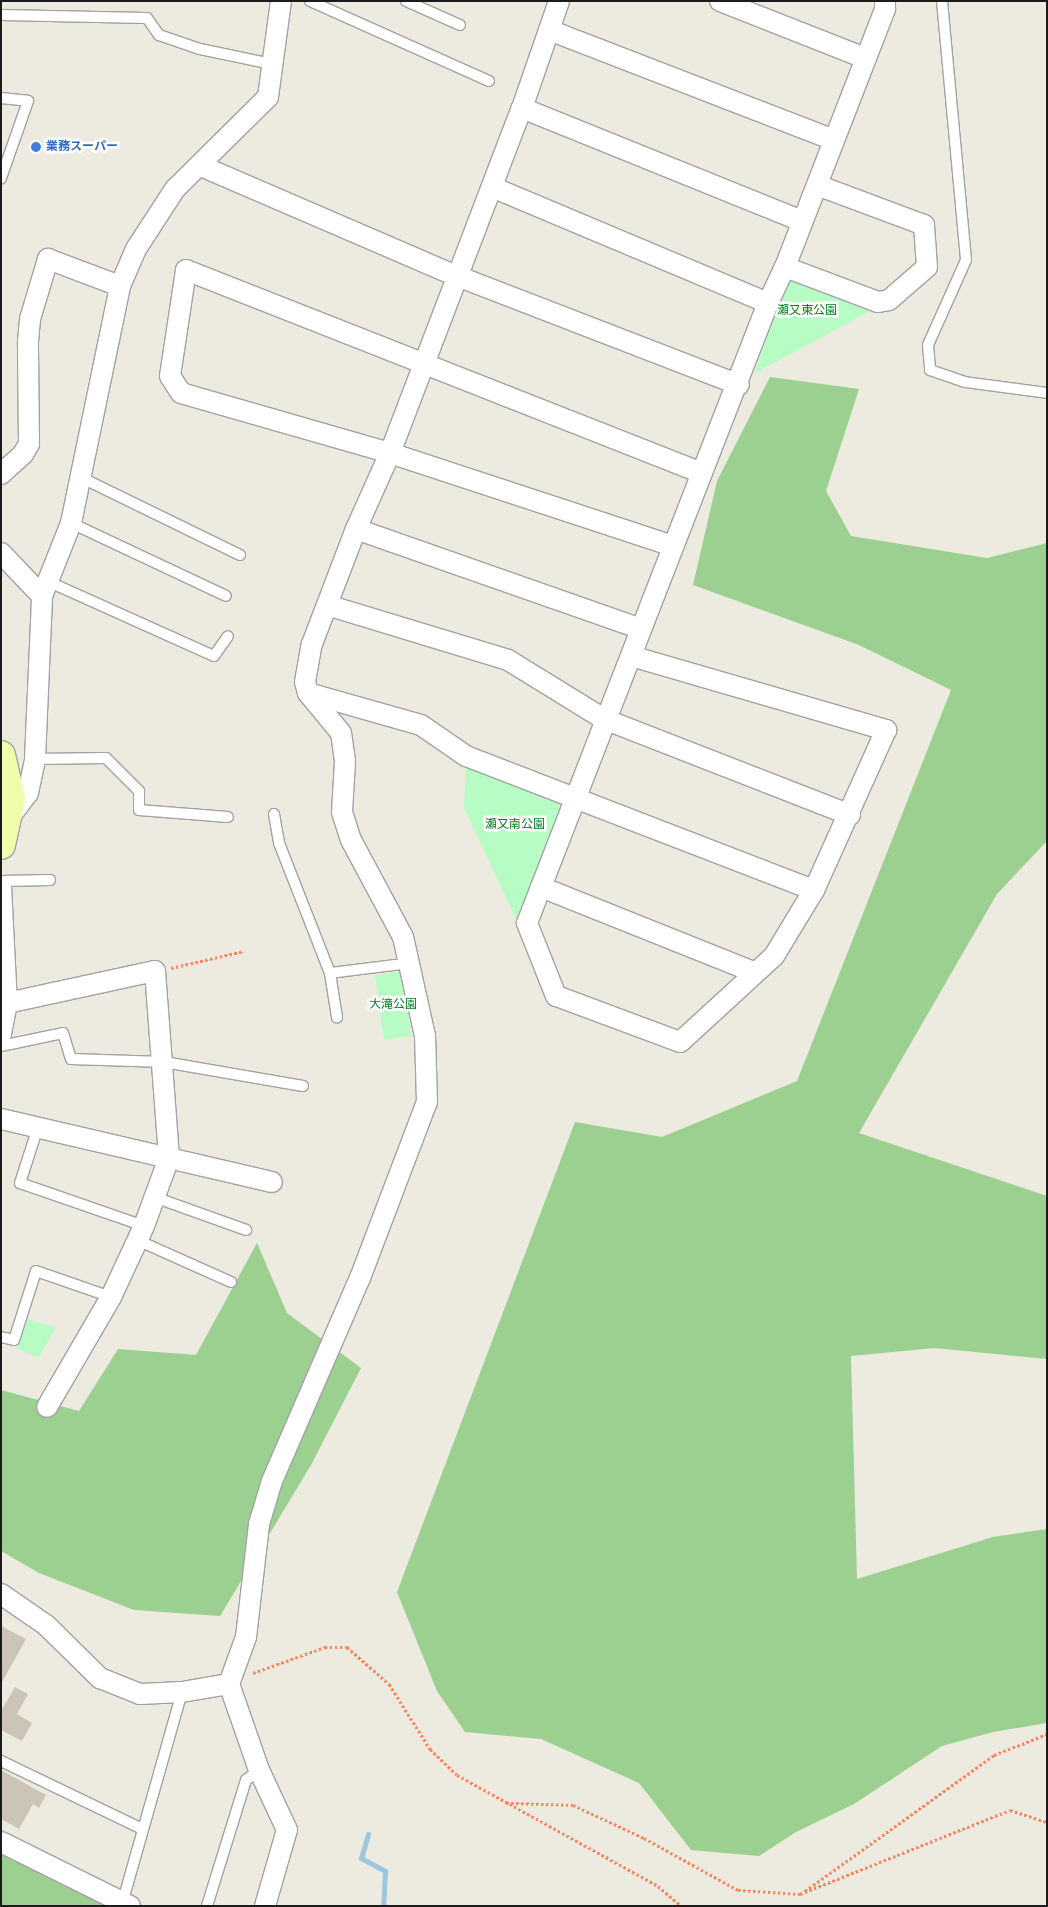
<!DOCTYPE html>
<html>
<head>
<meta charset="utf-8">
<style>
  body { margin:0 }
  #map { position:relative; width:1048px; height:1907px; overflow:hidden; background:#edeadf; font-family:"Nunito Sans","Noto Sans JP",sans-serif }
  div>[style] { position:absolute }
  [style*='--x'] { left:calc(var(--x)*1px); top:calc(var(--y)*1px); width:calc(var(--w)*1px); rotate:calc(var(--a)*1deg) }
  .forest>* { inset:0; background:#9bd091 }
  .park>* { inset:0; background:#b7fcc5 }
  .stream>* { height:5px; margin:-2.5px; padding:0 2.5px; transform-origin:2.5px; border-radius:2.5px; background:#9cc7de }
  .building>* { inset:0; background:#cdc4b8 }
  .path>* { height:3px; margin-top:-1.5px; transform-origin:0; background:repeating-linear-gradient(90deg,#ff835e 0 2.5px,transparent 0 5px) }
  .roads { filter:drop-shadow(1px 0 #a2a2a2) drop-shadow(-1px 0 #a2a2a2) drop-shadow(0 1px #a2a2a2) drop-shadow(0 -1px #a2a2a2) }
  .lane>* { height:10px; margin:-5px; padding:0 5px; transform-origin:5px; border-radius:5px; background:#fff }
  .street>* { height:20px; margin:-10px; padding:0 10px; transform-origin:10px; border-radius:10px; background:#fff }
  .secondary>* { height:28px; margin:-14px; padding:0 14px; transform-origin:14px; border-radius:14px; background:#effdad }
  .dots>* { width:14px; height:14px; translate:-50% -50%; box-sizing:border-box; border:2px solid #fff; border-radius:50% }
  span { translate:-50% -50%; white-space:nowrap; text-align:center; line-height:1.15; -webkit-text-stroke:5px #fff; paint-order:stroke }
  .shop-label { font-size:12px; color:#366cbe; font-weight:700 }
  .left { translate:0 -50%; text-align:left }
  .park-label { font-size:12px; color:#047d1e }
  .frame { position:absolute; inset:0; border:2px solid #1b1b1b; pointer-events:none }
</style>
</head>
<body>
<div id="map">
  <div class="forest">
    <div style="clip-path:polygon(770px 377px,859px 389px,826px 491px,851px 536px,987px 558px,1047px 543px,1047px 841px,997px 894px,859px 1133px,1047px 1196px,1047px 1359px,934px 1348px,851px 1356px,857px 1579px,993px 1537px,1047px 1529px,1047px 1723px,993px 1732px,942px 1746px,854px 1804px,796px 1832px,759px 1856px,691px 1850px,639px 1783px,541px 1739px,465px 1732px,437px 1691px,397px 1592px,575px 1122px,662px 1137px,797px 1081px,951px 690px,859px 645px,693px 585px,717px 481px)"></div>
    <div style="clip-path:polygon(257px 1243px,287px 1313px,361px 1368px,311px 1465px,220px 1616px,134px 1610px,39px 1573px,1px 1551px,1px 1390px,79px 1411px,118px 1349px,196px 1355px)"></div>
    <div style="clip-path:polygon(1px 1850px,111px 1906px,1px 1906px)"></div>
  </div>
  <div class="park">
    <div style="clip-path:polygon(795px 273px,878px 307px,755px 373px,786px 279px)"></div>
    <div style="clip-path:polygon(466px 756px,564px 804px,518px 923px,464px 808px)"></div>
    <div style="clip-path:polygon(402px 971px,411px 1036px,384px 1040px,375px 975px)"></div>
    <div style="clip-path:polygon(28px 1319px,56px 1328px,39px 1357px,17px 1349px)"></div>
  </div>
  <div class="stream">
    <div style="--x:368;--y:1834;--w:25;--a:106"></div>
    <div style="--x:361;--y:1858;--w:27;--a:28"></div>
    <div style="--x:385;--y:1871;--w:35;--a:93"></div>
  </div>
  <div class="building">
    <div style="clip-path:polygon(1px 1626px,26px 1639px,1px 1684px)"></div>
    <div style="clip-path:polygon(15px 1687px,28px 1694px,17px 1714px,32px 1723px,22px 1741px,1px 1730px,1px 1711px)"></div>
    <div style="clip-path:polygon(1px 1770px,46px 1795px,39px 1808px,33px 1804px,19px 1829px,1px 1819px)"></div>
  </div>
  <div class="path">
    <div style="--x:171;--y:968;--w:75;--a:-13.1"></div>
    <div style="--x:253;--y:1673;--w:77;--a:-19.9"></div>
    <div style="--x:325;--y:1647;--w:22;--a:0"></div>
    <div style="--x:347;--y:1647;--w:56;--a:41.4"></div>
    <div style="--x:389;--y:1684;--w:77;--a:57.8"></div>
    <div style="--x:430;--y:1749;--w:37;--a:44"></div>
    <div style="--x:457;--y:1775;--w:230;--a:28.9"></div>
    <div style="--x:658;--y:1886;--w:30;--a:41"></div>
    <div style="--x:506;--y:1803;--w:67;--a:1.7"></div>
    <div style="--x:573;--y:1805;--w:78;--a:24.9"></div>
    <div style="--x:644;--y:1838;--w:107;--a:29"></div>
    <div style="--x:738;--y:1890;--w:62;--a:3.7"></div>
    <div style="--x:800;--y:1894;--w:226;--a:-21.8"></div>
    <div style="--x:1010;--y:1810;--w:39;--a:18"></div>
    <div style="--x:805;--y:1891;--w:233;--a:-35.7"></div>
    <div style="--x:994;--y:1755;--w:57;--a:-21.6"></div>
  </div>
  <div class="roads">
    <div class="lane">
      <div style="--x:310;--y:1;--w:196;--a:24.1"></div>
      <div style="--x:406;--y:1;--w:59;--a:24"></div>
      <div style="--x:942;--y:1;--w:260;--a:84.7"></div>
      <div style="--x:966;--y:260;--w:93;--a:114.1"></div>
      <div style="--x:928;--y:345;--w:25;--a:85"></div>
      <div style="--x:930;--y:370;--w:37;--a:19"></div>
      <div style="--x:965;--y:382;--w:83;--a:7.6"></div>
      <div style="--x:1;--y:15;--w:146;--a:1.2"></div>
      <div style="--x:147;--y:18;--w:21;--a:55"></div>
      <div style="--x:159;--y:35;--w:43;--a:18.9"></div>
      <div style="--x:200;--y:49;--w:74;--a:11.8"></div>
      <div style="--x:1;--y:98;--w:27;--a:6"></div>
      <div style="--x:28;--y:101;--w:82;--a:109.3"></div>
      <div style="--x:80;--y:477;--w:178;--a:26"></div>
      <div style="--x:71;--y:523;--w:171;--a:25.2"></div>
      <div style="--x:47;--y:581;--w:183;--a:24.2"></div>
      <div style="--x:214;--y:656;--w:24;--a:-55"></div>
      <div style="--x:35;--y:759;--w:71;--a:-0.8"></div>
      <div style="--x:106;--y:758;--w:47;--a:45"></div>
      <div style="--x:139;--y:791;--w:19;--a:90"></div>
      <div style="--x:139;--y:810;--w:89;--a:4.5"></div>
      <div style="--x:274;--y:814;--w:29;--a:80"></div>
      <div style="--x:279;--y:843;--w:140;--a:68.6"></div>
      <div style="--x:330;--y:973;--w:45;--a:81"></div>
      <div style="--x:1;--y:881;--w:49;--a:-1.2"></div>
      <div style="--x:330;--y:973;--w:81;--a:-7.1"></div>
      <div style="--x:1;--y:1046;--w:63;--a:-11.8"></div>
      <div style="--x:63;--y:1033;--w:27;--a:73"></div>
      <div style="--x:71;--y:1059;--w:93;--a:1.8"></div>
      <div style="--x:164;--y:1062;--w:141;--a:9.8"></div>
      <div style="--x:38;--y:1127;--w:59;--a:107.8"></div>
      <div style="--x:20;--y:1183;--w:131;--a:19.1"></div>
      <div style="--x:154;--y:1197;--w:98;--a:19.7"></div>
      <div style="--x:137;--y:1240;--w:103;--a:24.1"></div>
      <div style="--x:1;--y:1337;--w:13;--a:13"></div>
      <div style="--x:14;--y:1340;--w:72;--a:-72.3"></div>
      <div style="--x:36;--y:1271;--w:79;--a:19.1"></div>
      <div style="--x:1;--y:1761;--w:157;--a:25.7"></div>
      <div style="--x:122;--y:1904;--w:220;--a:-74.2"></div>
      <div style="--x:207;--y:1906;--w:132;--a:-72.8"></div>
      <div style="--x:246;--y:1780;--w:16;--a:-38"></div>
    </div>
    <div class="street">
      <div style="--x:720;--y:1;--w:156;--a:21.5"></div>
      <div style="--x:549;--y:30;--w:305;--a:21.1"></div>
      <div style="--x:522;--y:108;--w:302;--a:22"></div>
      <div style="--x:201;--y:166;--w:279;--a:23.3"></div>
      <div style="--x:457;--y:276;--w:302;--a:21.1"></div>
      <div style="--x:492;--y:187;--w:299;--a:22.8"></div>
      <div style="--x:785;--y:267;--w:99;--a:20.6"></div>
      <div style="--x:878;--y:302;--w:11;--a:-10"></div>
      <div style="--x:889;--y:300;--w:50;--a:-41"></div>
      <div style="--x:927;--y:267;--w:42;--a:-94.1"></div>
      <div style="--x:924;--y:225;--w:114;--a:-159.5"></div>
      <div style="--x:1;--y:474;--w:30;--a:-42"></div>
      <div style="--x:23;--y:454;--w:12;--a:-59"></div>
      <div style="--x:29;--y:444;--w:102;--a:-90.6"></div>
      <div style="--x:28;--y:342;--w:23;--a:-85"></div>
      <div style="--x:30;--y:319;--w:63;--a:-73.3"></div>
      <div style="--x:48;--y:259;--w:77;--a:20.6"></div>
      <div style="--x:120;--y:286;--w:40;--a:-66.6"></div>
      <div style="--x:136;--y:249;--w:72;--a:-57"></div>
      <div style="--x:175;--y:189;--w:131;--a:-44.7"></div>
      <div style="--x:268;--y:97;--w:97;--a:-82.3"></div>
      <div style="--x:356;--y:529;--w:302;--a:19.3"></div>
      <div style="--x:673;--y:546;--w:298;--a:-161.8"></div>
      <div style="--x:390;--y:453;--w:217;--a:-164"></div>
      <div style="--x:181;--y:393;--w:20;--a:-123"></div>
      <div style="--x:170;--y:376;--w:107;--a:-81.4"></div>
      <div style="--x:186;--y:270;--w:554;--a:21.48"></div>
      <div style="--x:1;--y:553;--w:59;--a:46.4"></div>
      <div style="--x:327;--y:605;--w:189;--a:16.9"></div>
      <div style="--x:508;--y:660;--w:113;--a:31.6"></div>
      <div style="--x:604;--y:719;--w:264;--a:21.3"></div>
      <div style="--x:631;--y:656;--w:266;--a:16.2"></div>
      <div style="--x:886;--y:730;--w:175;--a:114.2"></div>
      <div style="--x:814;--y:890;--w:77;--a:121.2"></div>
      <div style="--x:774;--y:956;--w:127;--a:137.5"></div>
      <div style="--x:680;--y:1042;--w:132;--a:-159.6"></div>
      <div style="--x:556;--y:996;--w:79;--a:-111.7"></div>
      <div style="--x:527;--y:923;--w:665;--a:-68.76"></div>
      <div style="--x:768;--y:303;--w:40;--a:-65"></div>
      <div style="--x:785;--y:267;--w:277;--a:-68.8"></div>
      <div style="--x:885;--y:9;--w:8;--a:-90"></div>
      <div style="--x:308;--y:693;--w:117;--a:15.8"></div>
      <div style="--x:421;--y:725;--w:55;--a:34.6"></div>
      <div style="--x:466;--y:756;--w:373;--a:21.1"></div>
      <div style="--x:9;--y:818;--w:31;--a:-53"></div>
      <div style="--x:28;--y:793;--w:35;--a:-78"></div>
      <div style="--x:35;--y:759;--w:163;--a:-87.5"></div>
      <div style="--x:42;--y:596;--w:79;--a:-68.3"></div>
      <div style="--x:71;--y:523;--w:242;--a:-78.3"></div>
      <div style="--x:1;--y:886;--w:117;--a:87.1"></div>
      <div style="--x:7;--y:1003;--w:33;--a:101"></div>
      <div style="--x:541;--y:887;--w:229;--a:21.8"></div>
      <div style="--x:7;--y:1003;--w:151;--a:-12.2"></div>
      <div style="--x:155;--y:971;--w:188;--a:85.7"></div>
      <div style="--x:169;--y:1158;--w:72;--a:110.2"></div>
      <div style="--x:144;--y:1226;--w:78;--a:114.9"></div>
      <div style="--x:111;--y:1297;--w:127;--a:120.2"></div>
      <div style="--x:1;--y:1119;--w:278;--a:13.1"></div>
      <div style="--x:1;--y:1594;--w:55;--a:34.6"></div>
      <div style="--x:46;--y:1625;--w:76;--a:44.5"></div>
      <div style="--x:100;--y:1678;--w:43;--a:21.8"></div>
      <div style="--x:140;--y:1694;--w:42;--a:-2.7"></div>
      <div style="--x:182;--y:1692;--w:48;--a:-9.7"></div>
      <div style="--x:1;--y:1842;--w:144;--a:26.4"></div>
      <div style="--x:265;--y:1906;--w:79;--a:-73.9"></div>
      <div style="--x:287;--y:1830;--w:66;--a:-115"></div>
      <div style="--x:259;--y:1770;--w:91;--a:-109.2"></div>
      <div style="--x:229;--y:1684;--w:50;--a:-70.1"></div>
      <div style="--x:246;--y:1637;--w:114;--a:-83.4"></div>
      <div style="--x:259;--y:1524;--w:45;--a:-73.2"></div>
      <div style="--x:272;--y:1481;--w:221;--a:-66.6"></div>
      <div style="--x:360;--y:1278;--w:188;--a:-69.2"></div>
      <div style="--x:427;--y:1102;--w:66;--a:-91.7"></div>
      <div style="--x:425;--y:1036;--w:101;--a:-102.5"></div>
      <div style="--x:403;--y:937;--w:110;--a:-118.2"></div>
      <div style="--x:351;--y:840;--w:29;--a:-108"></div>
      <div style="--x:342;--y:812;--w:51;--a:-86.6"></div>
      <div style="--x:345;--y:761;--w:28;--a:-98"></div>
      <div style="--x:341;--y:733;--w:52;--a:-129.5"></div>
      <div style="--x:308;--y:693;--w:11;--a:-105"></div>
      <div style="--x:305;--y:682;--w:39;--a:-80"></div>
      <div style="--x:312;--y:644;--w:123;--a:-69.1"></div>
      <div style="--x:356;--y:529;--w:83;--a:-65.9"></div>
      <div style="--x:390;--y:453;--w:369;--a:-69.1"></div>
      <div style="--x:522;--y:108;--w:113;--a:-70.9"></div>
    </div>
    <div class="secondary">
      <div style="--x:1;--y:755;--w:45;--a:77.2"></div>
      <div style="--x:11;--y:799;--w:47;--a:102.3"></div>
    </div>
  </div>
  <div class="dots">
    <div style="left:36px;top:147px;background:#3f7fe0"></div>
  </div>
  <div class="shop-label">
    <span class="left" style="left:46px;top:147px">業務スーパー</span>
  </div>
  <div class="park-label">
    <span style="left:807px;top:311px">瀬又東公園</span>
    <span style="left:515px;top:825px">瀬又南公園</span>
    <span style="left:393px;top:1005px">大滝公園</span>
  </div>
  <div class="frame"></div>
</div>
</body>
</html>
